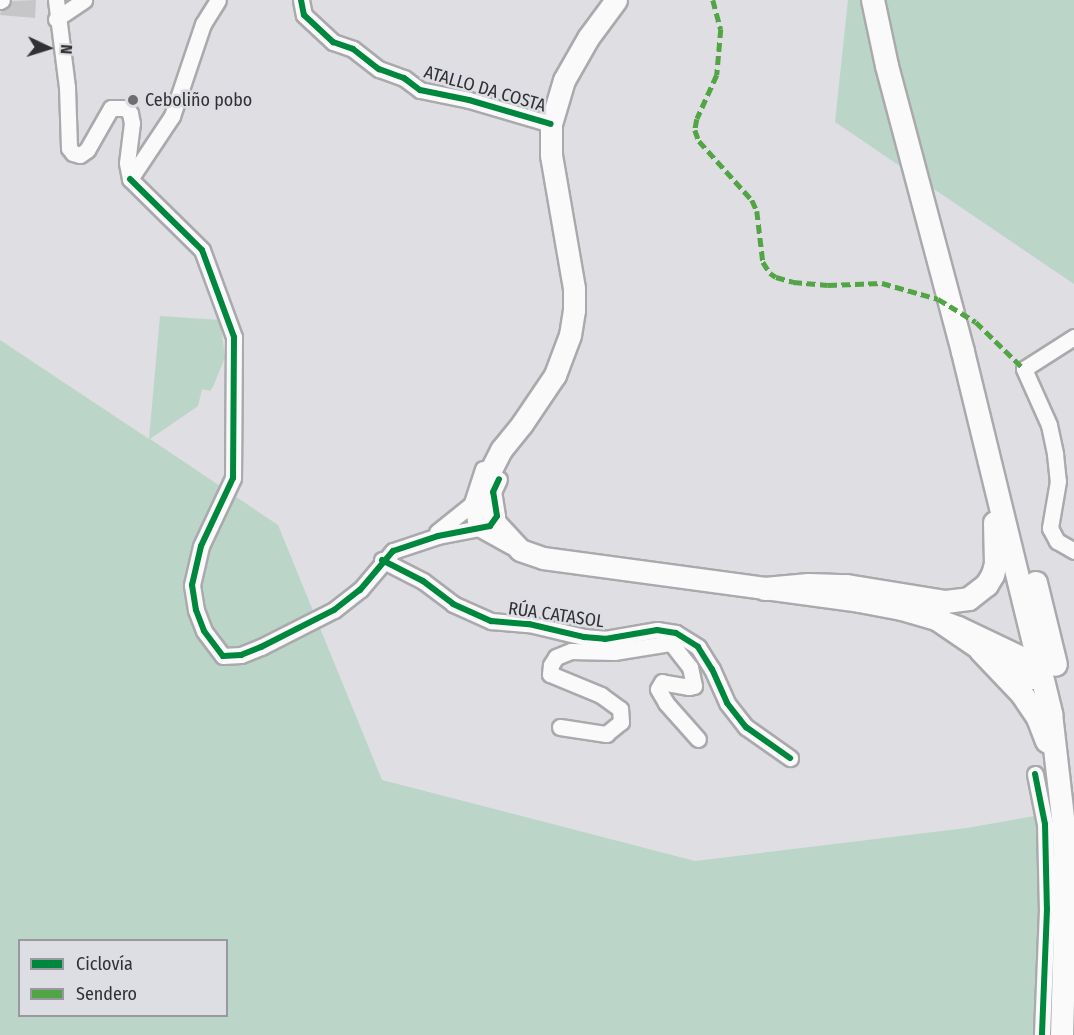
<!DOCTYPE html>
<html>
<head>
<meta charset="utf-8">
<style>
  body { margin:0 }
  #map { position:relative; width:1074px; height:1035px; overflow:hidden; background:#dedee3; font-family:"Fira Sans Condensed",sans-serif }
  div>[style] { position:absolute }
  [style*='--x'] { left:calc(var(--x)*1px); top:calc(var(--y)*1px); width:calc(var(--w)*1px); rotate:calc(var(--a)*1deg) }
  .green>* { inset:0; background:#bbd5c8 }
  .building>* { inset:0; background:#c6c6c9 }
  .roads { filter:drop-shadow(2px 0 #aaaaad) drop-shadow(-2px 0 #aaaaad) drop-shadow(0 2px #aaaaad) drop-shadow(0 -2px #aaaaad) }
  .street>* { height:15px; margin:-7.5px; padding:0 7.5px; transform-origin:7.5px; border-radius:7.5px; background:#fafafb }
  .secondary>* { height:21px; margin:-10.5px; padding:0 10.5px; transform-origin:10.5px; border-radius:10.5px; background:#fafafb }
  .primary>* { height:22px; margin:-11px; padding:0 11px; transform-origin:11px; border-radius:11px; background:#fafafb }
  .quiet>* { height:4.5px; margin-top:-2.25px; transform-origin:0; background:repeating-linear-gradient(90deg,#52a544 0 9px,transparent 0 13.5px) }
  .cycleway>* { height:6px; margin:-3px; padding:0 3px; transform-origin:3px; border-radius:3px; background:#00873e }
  .dots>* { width:16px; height:16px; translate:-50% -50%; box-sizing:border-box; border:3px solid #dddde4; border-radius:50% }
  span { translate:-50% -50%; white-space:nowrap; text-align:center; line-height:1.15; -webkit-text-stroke:5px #dddde4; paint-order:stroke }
  .street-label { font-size:18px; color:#313134 }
  .poi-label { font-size:18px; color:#313134 }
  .left { translate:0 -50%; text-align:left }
  .legend { position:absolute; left:18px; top:939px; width:210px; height:78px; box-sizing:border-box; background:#dddde4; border:2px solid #98989e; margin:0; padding:8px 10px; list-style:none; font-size:18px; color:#313134 }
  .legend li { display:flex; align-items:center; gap:12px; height:30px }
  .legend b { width:30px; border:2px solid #98989e }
  .north { position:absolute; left:18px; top:18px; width:60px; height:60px; -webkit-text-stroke:4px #dddde4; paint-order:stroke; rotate:94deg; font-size:16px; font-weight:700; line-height:24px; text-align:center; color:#313134 }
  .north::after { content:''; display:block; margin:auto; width:21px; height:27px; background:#313134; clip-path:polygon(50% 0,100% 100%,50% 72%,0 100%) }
</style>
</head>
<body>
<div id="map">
  <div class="green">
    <div style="clip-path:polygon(848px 0,1074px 0,1074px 284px,835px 122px)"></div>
    <div style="clip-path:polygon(evenodd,160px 316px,220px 320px,225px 357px,213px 387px,210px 391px,202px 389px,198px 406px,150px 439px,278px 525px,382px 780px,695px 861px,967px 828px,1074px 809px,1074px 1035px,0 1035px,0 340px,149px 439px,160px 316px,20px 940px,226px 940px,226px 1016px,20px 1016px,20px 940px)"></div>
  </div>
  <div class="building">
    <div style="clip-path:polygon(36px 0,35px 18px,0 15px,1px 10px,10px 6px,12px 1px)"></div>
  </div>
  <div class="roads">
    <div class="street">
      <div style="--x:56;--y:0;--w:88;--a:82.8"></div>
      <div style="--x:67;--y:87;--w:61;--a:88.1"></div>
      <div style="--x:69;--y:148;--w:6;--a:51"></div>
      <div style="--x:73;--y:153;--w:7;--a:16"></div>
      <div style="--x:80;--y:155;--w:9;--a:-36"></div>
      <div style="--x:87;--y:150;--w:48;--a:-60.3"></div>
      <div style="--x:111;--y:108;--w:14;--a:0"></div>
      <div style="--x:125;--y:108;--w:7;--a:45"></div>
      <div style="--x:130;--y:113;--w:10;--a:79"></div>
      <div style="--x:132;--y:123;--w:40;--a:97.1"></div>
      <div style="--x:127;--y:163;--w:16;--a:79"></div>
      <div style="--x:301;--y:0;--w:15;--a:79"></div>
      <div style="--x:304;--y:15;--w:40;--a:43"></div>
      <div style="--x:333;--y:42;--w:21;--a:19"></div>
      <div style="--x:353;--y:49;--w:33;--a:38"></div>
      <div style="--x:379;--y:69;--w:27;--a:20"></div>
      <div style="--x:404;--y:78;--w:20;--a:37"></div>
      <div style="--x:420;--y:90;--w:50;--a:11.5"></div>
      <div style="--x:469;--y:100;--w:85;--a:16.3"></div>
      <div style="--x:0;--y:1;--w:2;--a:-27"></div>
      <div style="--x:56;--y:19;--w:34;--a:-34"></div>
      <div style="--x:130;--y:179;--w:101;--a:44.6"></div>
      <div style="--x:202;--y:250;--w:93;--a:69.8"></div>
      <div style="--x:234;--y:337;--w:141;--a:90.4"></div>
      <div style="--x:233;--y:478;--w:75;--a:115.2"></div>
      <div style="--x:201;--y:546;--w:40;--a:103"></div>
      <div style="--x:192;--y:585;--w:25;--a:81"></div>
      <div style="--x:196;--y:610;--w:22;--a:69"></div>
      <div style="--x:204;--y:631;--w:31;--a:53"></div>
      <div style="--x:223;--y:656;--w:18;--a:-3"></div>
      <div style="--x:241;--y:655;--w:22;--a:-22"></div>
      <div style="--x:261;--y:647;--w:82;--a:-26.9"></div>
      <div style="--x:334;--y:610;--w:33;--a:-38"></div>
      <div style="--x:360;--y:590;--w:51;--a:-49.8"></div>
      <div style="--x:393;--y:551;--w:47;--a:-18.4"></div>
      <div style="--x:438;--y:536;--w:53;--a:-10.9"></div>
      <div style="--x:490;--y:526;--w:12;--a:-55"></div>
      <div style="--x:497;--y:516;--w:24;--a:-99"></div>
      <div style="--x:493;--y:492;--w:14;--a:-65"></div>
      <div style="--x:130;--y:179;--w:76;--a:-56.3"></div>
      <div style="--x:172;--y:116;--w:97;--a:-71.4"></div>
      <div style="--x:203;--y:24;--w:28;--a:-58"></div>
      <div style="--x:1074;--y:337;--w:59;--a:147.4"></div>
      <div style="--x:1024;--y:369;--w:61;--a:65.9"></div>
      <div style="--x:1049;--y:425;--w:30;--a:78"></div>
      <div style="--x:1055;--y:454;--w:27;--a:84"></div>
      <div style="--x:1058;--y:481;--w:48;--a:99.7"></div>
      <div style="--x:1050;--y:528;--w:15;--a:62"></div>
      <div style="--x:1057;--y:541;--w:20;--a:30"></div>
      <div style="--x:483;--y:469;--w:36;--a:108"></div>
      <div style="--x:472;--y:503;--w:17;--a:80"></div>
      <div style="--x:475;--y:520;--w:10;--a:61"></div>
      <div style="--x:480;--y:529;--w:35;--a:29"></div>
      <div style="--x:437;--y:532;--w:51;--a:-38.7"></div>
      <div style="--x:382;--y:560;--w:46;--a:27.1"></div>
      <div style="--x:423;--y:581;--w:38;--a:37"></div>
      <div style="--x:453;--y:604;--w:42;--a:24.1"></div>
      <div style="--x:491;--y:621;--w:38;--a:5"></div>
      <div style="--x:529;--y:624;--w:57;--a:13.3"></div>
      <div style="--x:584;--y:637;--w:21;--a:5"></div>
      <div style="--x:605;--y:639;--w:53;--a:-9.8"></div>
      <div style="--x:657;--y:630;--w:19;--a:9"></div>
      <div style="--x:676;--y:633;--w:26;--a:32"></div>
      <div style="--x:698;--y:647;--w:26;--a:58"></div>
      <div style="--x:712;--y:669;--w:37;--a:66"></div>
      <div style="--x:727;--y:703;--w:31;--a:52"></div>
      <div style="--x:746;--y:727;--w:54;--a:35.2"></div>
      <div style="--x:671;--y:643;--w:31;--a:52"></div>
      <div style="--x:690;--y:667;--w:19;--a:78"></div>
      <div style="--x:694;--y:686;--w:5;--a:169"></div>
      <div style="--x:689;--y:687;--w:27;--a:-170"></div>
      <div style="--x:662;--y:682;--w:8;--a:120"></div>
      <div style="--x:658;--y:689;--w:16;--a:60"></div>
      <div style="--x:666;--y:703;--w:48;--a:48.4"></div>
      <div style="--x:560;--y:727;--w:47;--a:8.7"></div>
      <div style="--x:606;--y:734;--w:19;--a:-39"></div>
      <div style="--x:621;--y:722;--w:13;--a:-94"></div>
      <div style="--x:620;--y:709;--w:24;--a:-144"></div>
      <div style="--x:601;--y:695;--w:55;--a:-157.6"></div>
      <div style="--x:550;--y:674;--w:9;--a:-84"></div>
      <div style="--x:551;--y:665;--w:9;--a:-58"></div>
      <div style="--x:556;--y:657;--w:16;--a:-22"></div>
      <div style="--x:571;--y:651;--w:43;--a:1.3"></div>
      <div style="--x:614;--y:652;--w:58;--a:-9"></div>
      <div style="--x:671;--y:643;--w:11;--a:-63"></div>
      <div style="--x:1035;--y:774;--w:51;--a:78.7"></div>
      <div style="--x:1045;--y:824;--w:85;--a:88.7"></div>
      <div style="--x:1047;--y:909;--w:126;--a:92.3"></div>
    </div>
    <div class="secondary">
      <div style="--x:616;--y:0;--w:47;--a:126.4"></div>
      <div style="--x:588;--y:38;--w:48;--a:119.7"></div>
      <div style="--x:564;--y:80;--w:46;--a:106.5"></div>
      <div style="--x:551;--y:124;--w:31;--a:90"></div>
      <div style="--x:551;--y:155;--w:135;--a:80.2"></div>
      <div style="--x:574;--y:288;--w:22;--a:90"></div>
      <div style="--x:574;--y:310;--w:25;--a:99"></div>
      <div style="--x:570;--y:335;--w:43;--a:110.6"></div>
      <div style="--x:555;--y:375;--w:59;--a:124"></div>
      <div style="--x:522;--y:424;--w:33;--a:129"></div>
      <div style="--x:501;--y:450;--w:28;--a:117"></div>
      <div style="--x:488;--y:475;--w:22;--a:95"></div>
      <div style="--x:486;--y:497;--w:29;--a:70"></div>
      <div style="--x:496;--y:524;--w:35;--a:47"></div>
      <div style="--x:520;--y:550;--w:24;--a:19"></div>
      <div style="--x:543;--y:558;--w:319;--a:7.7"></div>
      <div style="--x:859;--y:601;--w:43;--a:10.8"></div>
      <div style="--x:901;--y:609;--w:36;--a:16"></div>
      <div style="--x:936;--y:619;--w:23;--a:20"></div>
      <div style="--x:958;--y:627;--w:72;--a:25.5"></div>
      <div style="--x:1023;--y:658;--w:23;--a:34"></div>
      <div style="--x:1042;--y:671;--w:12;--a:145"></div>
      <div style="--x:1032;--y:678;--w:19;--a:-162"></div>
      <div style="--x:1014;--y:672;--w:94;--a:-145.8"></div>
    </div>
    <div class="primary">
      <div style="--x:873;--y:0;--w:67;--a:78"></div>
      <div style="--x:887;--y:66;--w:296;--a:75.1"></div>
      <div style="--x:963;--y:352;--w:373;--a:76.3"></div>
      <div style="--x:1051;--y:714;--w:113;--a:83.4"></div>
      <div style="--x:1064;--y:826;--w:103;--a:89.4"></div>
      <div style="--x:1065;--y:929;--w:106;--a:91.6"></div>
      <div style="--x:1036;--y:583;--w:84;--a:76.3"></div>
      <div style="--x:765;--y:589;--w:44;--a:-5.2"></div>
      <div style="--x:809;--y:585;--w:38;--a:2"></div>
      <div style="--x:847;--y:586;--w:100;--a:9.2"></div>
      <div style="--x:946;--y:602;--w:23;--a:-7"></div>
      <div style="--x:969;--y:599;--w:23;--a:-38"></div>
      <div style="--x:987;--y:585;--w:12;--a:-59"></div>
      <div style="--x:993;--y:575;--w:11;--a:-75"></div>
      <div style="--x:996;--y:564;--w:41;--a:-91.4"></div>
      <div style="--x:981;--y:651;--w:59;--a:46.4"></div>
      <div style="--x:1022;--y:694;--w:29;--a:56"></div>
      <div style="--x:1038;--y:718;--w:25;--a:69"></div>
    </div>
  </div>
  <div class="quiet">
    <div style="--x:713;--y:0;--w:30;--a:75"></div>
    <div style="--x:721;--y:29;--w:46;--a:95"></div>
    <div style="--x:717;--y:75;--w:48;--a:114.4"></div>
    <div style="--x:697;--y:119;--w:11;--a:100"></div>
    <div style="--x:695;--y:130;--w:12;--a:70"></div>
    <div style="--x:699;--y:141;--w:79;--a:48.1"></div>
    <div style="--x:752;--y:200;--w:12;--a:66"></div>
    <div style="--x:757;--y:211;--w:51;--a:83.3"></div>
    <div style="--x:763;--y:262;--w:13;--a:58"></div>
    <div style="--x:770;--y:273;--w:7;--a:34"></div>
    <div style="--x:776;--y:277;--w:18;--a:16"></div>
    <div style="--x:793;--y:282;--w:35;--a:5"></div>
    <div style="--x:828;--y:285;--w:54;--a:-2.1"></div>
    <div style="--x:882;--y:283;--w:58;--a:15.9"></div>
    <div style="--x:938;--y:299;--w:44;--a:31.2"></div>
    <div style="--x:976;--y:322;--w:67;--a:44.4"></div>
  </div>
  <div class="cycleway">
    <div style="--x:301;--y:0;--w:15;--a:79"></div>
    <div style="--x:304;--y:15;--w:40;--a:43"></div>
    <div style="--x:333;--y:42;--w:21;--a:19"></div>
    <div style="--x:353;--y:49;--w:33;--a:38"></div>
    <div style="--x:379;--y:69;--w:27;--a:20"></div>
    <div style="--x:404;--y:78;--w:20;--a:37"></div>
    <div style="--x:420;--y:90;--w:50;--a:11.5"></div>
    <div style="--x:469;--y:100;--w:85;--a:16.3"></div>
    <div style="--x:130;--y:179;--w:101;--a:44.6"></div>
    <div style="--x:202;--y:250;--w:93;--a:69.8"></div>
    <div style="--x:234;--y:337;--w:141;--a:90.4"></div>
    <div style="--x:233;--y:478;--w:75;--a:115.2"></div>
    <div style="--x:201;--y:546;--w:40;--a:103"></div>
    <div style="--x:192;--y:585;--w:25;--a:81"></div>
    <div style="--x:196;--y:610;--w:22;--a:69"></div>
    <div style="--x:204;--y:631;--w:31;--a:53"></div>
    <div style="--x:223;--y:656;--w:18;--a:-3"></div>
    <div style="--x:241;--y:655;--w:22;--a:-22"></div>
    <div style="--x:261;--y:647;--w:82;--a:-26.9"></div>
    <div style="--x:334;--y:610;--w:33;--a:-38"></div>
    <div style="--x:360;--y:590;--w:51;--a:-49.8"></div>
    <div style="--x:393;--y:551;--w:47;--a:-18.4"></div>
    <div style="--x:438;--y:536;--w:53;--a:-10.9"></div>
    <div style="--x:490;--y:526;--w:12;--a:-55"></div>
    <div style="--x:497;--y:516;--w:24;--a:-99"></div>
    <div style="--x:493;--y:492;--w:14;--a:-65"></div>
    <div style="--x:382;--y:560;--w:46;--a:27.1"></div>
    <div style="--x:423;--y:581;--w:38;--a:37"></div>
    <div style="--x:453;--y:604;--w:42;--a:24.1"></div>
    <div style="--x:491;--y:621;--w:38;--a:5"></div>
    <div style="--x:529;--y:624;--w:57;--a:13.3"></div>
    <div style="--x:584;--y:637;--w:21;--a:5"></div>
    <div style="--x:605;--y:639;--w:53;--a:-9.8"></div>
    <div style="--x:657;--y:630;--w:19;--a:9"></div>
    <div style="--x:676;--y:633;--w:26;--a:32"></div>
    <div style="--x:698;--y:647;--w:26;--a:58"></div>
    <div style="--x:712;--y:669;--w:37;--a:66"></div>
    <div style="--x:727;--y:703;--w:31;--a:52"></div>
    <div style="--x:746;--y:727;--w:54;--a:35.2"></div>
    <div style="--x:1035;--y:774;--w:51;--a:78.7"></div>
    <div style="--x:1045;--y:824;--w:85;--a:88.7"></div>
    <div style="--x:1047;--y:909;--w:126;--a:92.3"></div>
  </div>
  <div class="dots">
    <div style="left:133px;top:100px;background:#6e6e71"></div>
  </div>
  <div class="street-label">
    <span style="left:485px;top:89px;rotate:16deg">ATALLO DA COSTA</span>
    <span style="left:556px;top:615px;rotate:8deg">RÚA CATASOL</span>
  </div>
  <div class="poi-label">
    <span class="left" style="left:145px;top:100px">Ceboliño pobo</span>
  </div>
  <ul class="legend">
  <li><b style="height:8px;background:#00873e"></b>Ciclovía</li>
  <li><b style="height:8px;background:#52a544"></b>Sendero</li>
  </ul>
  <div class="north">N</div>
</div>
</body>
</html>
